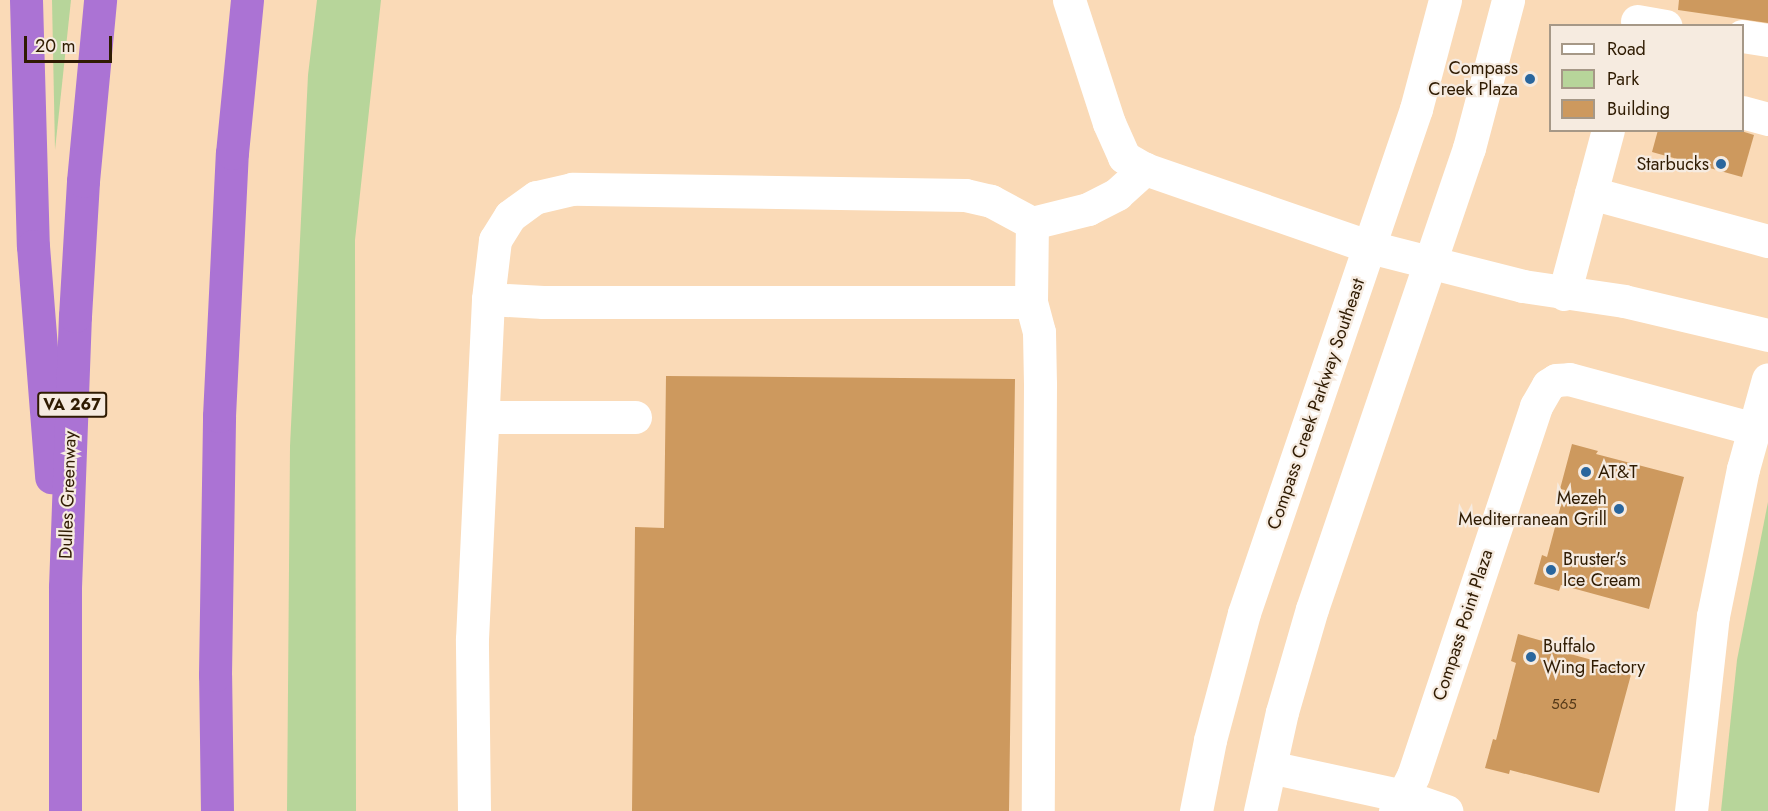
<!DOCTYPE html>
<html>
<head>
<meta charset="utf-8">
<style>
  body { margin:0 }
  #map { position:relative; width:1768px; height:811px; overflow:hidden; background:#fadab7; font-family:Jost,sans-serif }
  div>[style] { position:absolute }
  [style*='--x'] { left:calc(var(--x)*1px); top:calc(var(--y)*1px); width:calc(var(--w)*1px); rotate:calc(var(--a)*1deg) }
  .green>* { inset:0; background:#b7d59a }
  .building>* { inset:0; background:#cd995e }
  .minor>* { height:33px; margin:-16.5px; padding:0 16.5px; transform-origin:16.5px; border-radius:16.5px; background:#fff }
  .highway>* { height:33px; margin:-16.5px; padding:0 16.5px; transform-origin:16.5px; border-radius:16.5px; background:#ab73d4 }
  .dots>* { width:16px; height:16px; translate:-50% -50%; box-sizing:border-box; border:3px solid #f6ebe0; border-radius:50% }
  span { translate:-50% -50%; white-space:nowrap; text-align:center; line-height:1.15; -webkit-text-stroke:4.5px #f6ebe0; paint-order:stroke }
  .number-label { font-size:15px; color:#563a19 }
  .number-label span { -webkit-text-stroke-width:0 }
  .shield-label span { padding:2px 4px; background:#f6ebe0; border:2px solid; border-radius:4px; -webkit-text-stroke-width:0 }
  .shield-label { font-size:16px; color:#2f1b02; font-weight:700 }
  .poi-label { font-size:18px; color:#2f1b02 }
  .right { translate:-100% -50%; text-align:right }
  .left { translate:0 -50%; text-align:left }
  .street-label { font-size:18px; color:#2f1b02 }
  .legend { position:absolute; left:1549px; top:24px; width:195px; height:108px; box-sizing:border-box; background:#f6ebe0; border:2px solid #a69887; margin:0; padding:8px 10px; list-style:none; font-size:18px; color:#2f1b02 }
  .legend li { display:flex; align-items:center; gap:12px; height:30px }
  .legend b { width:30px; border:2px solid #a69887 }
  .scale { position:absolute; left:24px; top:36px; width:88px; height:27px; box-sizing:border-box; border:3px solid #2f1b02; border-top:0; padding-left:8px; font-size:18px; line-height:21px; white-space:nowrap; color:#2f1b02; -webkit-text-stroke:4px #f6ebe0; paint-order:stroke }
</style>
</head>
<body>
<div id="map">
  <div class="green">
    <div style="clip-path:polygon(52px 0,71px 0,55px 150px)"></div>
    <div style="clip-path:polygon(317px 0,381px 0,355px 240px,356px 811px,287px 811px,290px 446px,308px 75px)"></div>
    <div style="clip-path:polygon(1768px 502px,1768px 811px,1721px 811px,1737px 660px)"></div>
  </div>
  <div class="building">
    <div style="clip-path:polygon(1679px 0,1768px 0,1768px 23px,1678px 10px)"></div>
    <div style="clip-path:polygon(1658px 130px,1738px 130px,1754px 135px,1742px 177px,1652px 152px)"></div>
    <div style="clip-path:polygon(666px 376px,1015px 379px,1009px 811px,632px 811px,635px 527px,664px 528px)"></div>
    <div style="clip-path:polygon(1572px 444px,1598px 451px,1596px 454px,1684px 477px,1649px 609px,1561px 585px,1559px 591px,1534px 584px,1542px 555px,1547px 557px,1565px 490px,1560px 489px)"></div>
    <div style="clip-path:polygon(1518px 634px,1546px 642px,1545px 647px,1632px 671px,1599px 793px,1510px 770px,1509px 774px,1485px 768px,1493px 739px,1496px 740px,1516px 663px,1511px 661px)"></div>
  </div>
  <div class="minor">
    <div style="--x:1069;--y:0;--w:129;--a:72"></div>
    <div style="--x:1109;--y:123;--w:37;--a:66"></div>
    <div style="--x:1124;--y:157;--w:24;--a:30"></div>
    <div style="--x:1145;--y:169;--w:238;--a:19.1"></div>
    <div style="--x:1370;--y:247;--w:158;--a:14.3"></div>
    <div style="--x:1523;--y:286;--w:102;--a:8.4"></div>
    <div style="--x:1624;--y:301;--w:148;--a:13.3"></div>
    <div style="--x:1637;--y:21;--w:29;--a:10"></div>
    <div style="--x:1742;--y:36;--w:26;--a:9"></div>
    <div style="--x:1742;--y:112;--w:27;--a:15"></div>
    <div style="--x:1591;--y:193;--w:183;--a:15.2"></div>
    <div style="--x:1032;--y:223;--w:47;--a:-151.8"></div>
    <div style="--x:991;--y:201;--w:27;--a:-167"></div>
    <div style="--x:965;--y:195;--w:393;--a:-179.1"></div>
    <div style="--x:572;--y:189;--w:37;--a:167"></div>
    <div style="--x:536;--y:197;--w:32;--a:144"></div>
    <div style="--x:510;--y:216;--w:28;--a:122"></div>
    <div style="--x:495;--y:240;--w:59;--a:96.8"></div>
    <div style="--x:488;--y:299;--w:55;--a:3.1"></div>
    <div style="--x:543;--y:302;--w:488;--a:0"></div>
    <div style="--x:1031;--y:302;--w:79;--a:-89.3"></div>
    <div style="--x:1032;--y:223;--w:58;--a:-14"></div>
    <div style="--x:1088;--y:209;--w:33;--a:-27"></div>
    <div style="--x:1117;--y:194;--w:38;--a:-42"></div>
    <div style="--x:1564;--y:294;--w:170;--a:-75"></div>
    <div style="--x:1031;--y:302;--w:31;--a:75"></div>
    <div style="--x:1039;--y:332;--w:52;--a:88.9"></div>
    <div style="--x:1040;--y:384;--w:427;--a:90.3"></div>
    <div style="--x:483;--y:417;--w:152;--a:0"></div>
    <div style="--x:1270;--y:767;--w:136;--a:12.3"></div>
    <div style="--x:1403;--y:796;--w:46;--a:19.2"></div>
    <div style="--x:474;--y:811;--w:172;--a:-90.7"></div>
    <div style="--x:472;--y:639;--w:340;--a:-87.3"></div>
    <div style="--x:1196;--y:811;--w:72;--a:-78.8"></div>
    <div style="--x:1210;--y:740;--w:131;--a:-75"></div>
    <div style="--x:1244;--y:613;--w:533;--a:-71.16"></div>
    <div style="--x:1416;--y:109;--w:113;--a:-75.1"></div>
    <div style="--x:1260;--y:811;--w:101;--a:-77.5"></div>
    <div style="--x:1282;--y:712;--w:107;--a:-73.8"></div>
    <div style="--x:1312;--y:609;--w:487;--a:-71.2"></div>
    <div style="--x:1469;--y:148;--w:153;--a:-75.2"></div>
    <div style="--x:1395;--y:811;--w:39;--a:-63"></div>
    <div style="--x:1413;--y:776;--w:390;--a:-71.6"></div>
    <div style="--x:1536;--y:406;--w:24;--a:-60"></div>
    <div style="--x:1548;--y:385;--w:9;--a:-32"></div>
    <div style="--x:1556;--y:380;--w:13;--a:-4"></div>
    <div style="--x:1569;--y:379;--w:192;--a:15.1"></div>
    <div style="--x:1691;--y:811;--w:196;--a:-83.6"></div>
    <div style="--x:1713;--y:616;--w:150;--a:-78.5"></div>
    <div style="--x:1743;--y:469;--w:93;--a:-74.5"></div>
  </div>
  <div class="highway">
    <div style="--x:26;--y:0;--w:246;--a:88.4"></div>
    <div style="--x:33;--y:246;--w:232;--a:85.5"></div>
    <div style="--x:65;--y:811;--w:224;--a:-90"></div>
    <div style="--x:65;--y:587;--w:271;--a:-87.9"></div>
    <div style="--x:75;--y:316;--w:135;--a:-86.6"></div>
    <div style="--x:83;--y:181;--w:182;--a:-84.6"></div>
    <div style="--x:217;--y:811;--w:136;--a:-90.8"></div>
    <div style="--x:215;--y:675;--w:259;--a:-89.1"></div>
    <div style="--x:219;--y:416;--w:263;--a:-87.2"></div>
    <div style="--x:232;--y:153;--w:154;--a:-84.4"></div>
  </div>
  <div class="dots">
    <div style="left:1530px;top:79px;background:#2a669d"></div>
    <div style="left:1721px;top:164px;background:#2a669d"></div>
    <div style="left:1586px;top:472px;background:#2a669d"></div>
    <div style="left:1619px;top:509px;background:#2a669d"></div>
    <div style="left:1551px;top:570px;background:#2a669d"></div>
    <div style="left:1531px;top:657px;background:#2a669d"></div>
  </div>
  <div class="number-label">
    <span style="left:1564px;top:705px">565</span>
  </div>
  <div class="shield-label">
    <span style="left:72px;top:405px">VA 267</span>
  </div>
  <div class="poi-label">
    <span class="right" style="left:1518px;top:79px">Compass<br>Creek Plaza</span>
    <span class="right" style="left:1709px;top:164px">Starbucks</span>
    <span class="left" style="left:1598px;top:472px">AT&amp;T</span>
    <span class="right" style="left:1607px;top:509px">Mezeh<br>Mediterranean Grill</span>
    <span class="left" style="left:1563px;top:570px">Bruster's<br>Ice Cream</span>
    <span class="left" style="left:1543px;top:657px">Buffalo<br>Wing Factory</span>
  </div>
  <div class="street-label">
    <span style="left:1316px;top:404px;rotate:-71deg">Compass Creek Parkway Southeast</span>
    <span style="left:68px;top:495px;rotate:-88deg">Dulles Greenway</span>
    <span style="left:1463px;top:625px;rotate:-72deg">Compass Point Plaza</span>
  </div>
  <ul class="legend">
  <li><b style="height:8px;background:#fff"></b>Road</li>
  <li><b style="height:16px;background:#b7d59a"></b>Park</li>
  <li><b style="height:16px;background:#cd995e"></b>Building</li>
  </ul>
  <div class="scale">20 m</div>
</div>
</body>
</html>
